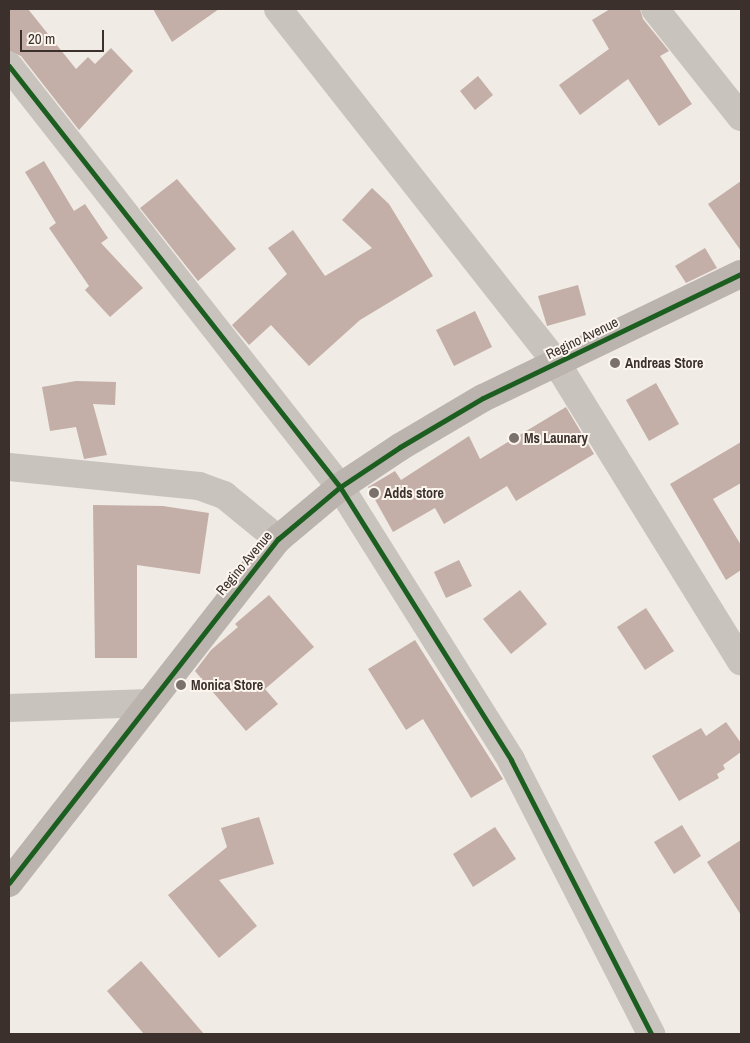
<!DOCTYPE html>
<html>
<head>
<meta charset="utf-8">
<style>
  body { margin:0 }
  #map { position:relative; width:750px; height:1043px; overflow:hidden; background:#f0ebe5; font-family:"Archivo Narrow",sans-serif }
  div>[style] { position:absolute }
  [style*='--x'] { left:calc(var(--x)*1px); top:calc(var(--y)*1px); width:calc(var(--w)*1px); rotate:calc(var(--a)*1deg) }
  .building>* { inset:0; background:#c3afa7 }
  .street>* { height:28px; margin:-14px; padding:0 14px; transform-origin:14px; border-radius:14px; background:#c9c3be }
  .secondary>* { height:28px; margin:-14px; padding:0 14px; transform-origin:14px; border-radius:14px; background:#bab3ae }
  .cycleway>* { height:5px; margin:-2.5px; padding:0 2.5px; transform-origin:2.5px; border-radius:2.5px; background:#1b5e20 }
  .dots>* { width:14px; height:14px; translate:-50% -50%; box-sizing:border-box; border:2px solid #fbf5ee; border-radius:50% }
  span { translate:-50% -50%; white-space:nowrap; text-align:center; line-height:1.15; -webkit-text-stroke:4px #fbf5ee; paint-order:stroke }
  .street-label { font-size:14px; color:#3b302b }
  .poi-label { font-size:14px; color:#3b302b; font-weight:700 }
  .left { translate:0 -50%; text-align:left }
  .frame { position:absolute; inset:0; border:10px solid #3b302b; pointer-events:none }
  .scale { position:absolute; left:20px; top:30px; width:84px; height:22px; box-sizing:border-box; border:2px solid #3b302b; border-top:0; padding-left:6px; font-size:15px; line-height:18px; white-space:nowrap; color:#3b302b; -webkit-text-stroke:4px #fbf5ee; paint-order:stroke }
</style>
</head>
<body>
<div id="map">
  <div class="building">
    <div style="clip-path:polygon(9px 9px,28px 9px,76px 69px,88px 57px,95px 64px,111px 48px,133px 71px,79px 130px,21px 56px,9px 51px)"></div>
    <div style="clip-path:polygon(153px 9px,219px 9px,172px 42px)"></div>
    <div style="clip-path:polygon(610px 9px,640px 9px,643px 19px,669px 51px,660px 56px,692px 104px,659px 126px,628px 79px,580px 115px,559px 85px,609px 49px,592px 20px)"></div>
    <div style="clip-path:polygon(478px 76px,493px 95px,475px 110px,460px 91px)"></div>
    <div style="clip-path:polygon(44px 161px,74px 211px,85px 204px,108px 238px,101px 243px,143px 288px,110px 317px,85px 290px,89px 286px,49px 228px,56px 223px,25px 172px)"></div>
    <div style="clip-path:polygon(177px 179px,236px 249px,198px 281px,140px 208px)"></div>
    <div style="clip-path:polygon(741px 181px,741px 251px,708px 204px)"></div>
    <div style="clip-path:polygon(372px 188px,389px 204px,433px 276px,360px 320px,309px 366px,271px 325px,249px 345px,232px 325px,287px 274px,268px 248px,293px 230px,325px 276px,372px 248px,342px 220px)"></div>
    <div style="clip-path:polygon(705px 248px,717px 268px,686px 283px,675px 266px)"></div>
    <div style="clip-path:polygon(578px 285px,586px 315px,547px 326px,538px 296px)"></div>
    <div style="clip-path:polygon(475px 311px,492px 347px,454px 366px,436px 330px)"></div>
    <div style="clip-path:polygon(76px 381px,116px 382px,115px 405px,93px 404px,107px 455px,84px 459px,76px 427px,50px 431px,42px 387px)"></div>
    <div style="clip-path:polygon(656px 383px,679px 424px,649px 441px,626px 400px)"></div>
    <div style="clip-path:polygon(566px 407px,594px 454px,516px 501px,507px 486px,444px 524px,435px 508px,393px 532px,368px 487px,395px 471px,401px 480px,469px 436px,480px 459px)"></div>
    <div style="clip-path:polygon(741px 442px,741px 483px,713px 499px,741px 545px,741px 570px,726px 580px,670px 484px)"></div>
    <div style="clip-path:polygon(93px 505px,163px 506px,209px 513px,200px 574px,137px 565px,137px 658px,95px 658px)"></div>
    <div style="clip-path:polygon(459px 560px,472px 586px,446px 598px,434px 572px)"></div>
    <div style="clip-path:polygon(520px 590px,547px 624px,511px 654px,483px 619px)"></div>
    <div style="clip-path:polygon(269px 595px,314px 647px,265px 689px,278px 704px,246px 731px,195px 671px,211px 650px,238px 627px,235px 624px)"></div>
    <div style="clip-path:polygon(646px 608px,674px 651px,645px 670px,617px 627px)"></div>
    <div style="clip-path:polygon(415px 640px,503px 779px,471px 798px,423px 719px,406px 730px,368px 669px)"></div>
    <div style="clip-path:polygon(726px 722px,741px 743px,741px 752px,723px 765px,725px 769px,717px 774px,719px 778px,679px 801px,652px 756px,701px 728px,706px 736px)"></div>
    <div style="clip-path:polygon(259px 817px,274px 864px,219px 880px,257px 926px,219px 958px,168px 895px,227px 847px,221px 828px)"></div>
    <div style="clip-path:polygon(682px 825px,701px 856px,674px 874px,654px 842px)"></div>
    <div style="clip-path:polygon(495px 827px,516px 859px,473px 887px,453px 854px)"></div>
    <div style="clip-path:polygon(741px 840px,741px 915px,707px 862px)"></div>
    <div style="clip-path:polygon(141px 961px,204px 1034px,144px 1034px,107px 991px)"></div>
  </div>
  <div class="street">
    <div style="--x:278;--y:9;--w:449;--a:51.8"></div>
    <div style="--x:556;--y:362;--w:352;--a:58.3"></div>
    <div style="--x:655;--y:9;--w:138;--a:51.5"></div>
    <div style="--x:9;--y:66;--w:536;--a:51.82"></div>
    <div style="--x:340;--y:487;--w:322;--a:57.9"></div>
    <div style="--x:511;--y:760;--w:308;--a:62.9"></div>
    <div style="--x:9;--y:467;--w:191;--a:5.7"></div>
    <div style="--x:199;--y:486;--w:27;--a:20"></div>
    <div style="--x:224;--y:495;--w:70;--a:39.2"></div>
    <div style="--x:9;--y:708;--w:140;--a:-2"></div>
  </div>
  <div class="secondary">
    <div style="--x:9;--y:883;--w:437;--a:-52"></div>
    <div style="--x:278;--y:539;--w:81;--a:-40"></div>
    <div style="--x:340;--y:487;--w:72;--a:-33.7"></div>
    <div style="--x:400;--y:447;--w:96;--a:-30.6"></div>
    <div style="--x:483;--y:398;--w:286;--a:-25.7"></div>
  </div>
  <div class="cycleway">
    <div style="--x:9;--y:66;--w:536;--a:51.82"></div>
    <div style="--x:340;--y:487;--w:322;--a:57.9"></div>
    <div style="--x:511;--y:760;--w:308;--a:62.9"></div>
    <div style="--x:9;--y:883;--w:437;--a:-52"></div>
    <div style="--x:278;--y:539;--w:81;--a:-40"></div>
    <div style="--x:340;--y:487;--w:72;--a:-33.7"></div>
    <div style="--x:400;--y:447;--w:96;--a:-30.6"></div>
    <div style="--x:483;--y:398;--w:286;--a:-25.7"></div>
  </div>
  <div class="dots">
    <div style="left:615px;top:363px;background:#7a716c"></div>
    <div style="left:514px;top:438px;background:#7a716c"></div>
    <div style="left:374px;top:493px;background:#7a716c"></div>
    <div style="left:181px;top:685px;background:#7a716c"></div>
  </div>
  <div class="street-label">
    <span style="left:582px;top:338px;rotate:-26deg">Regino Avenue</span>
    <span style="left:244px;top:563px;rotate:-50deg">Regino Avenue</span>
  </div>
  <div class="poi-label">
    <span class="left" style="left:625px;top:363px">Andreas Store</span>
    <span class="left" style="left:524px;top:438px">Ms Launary</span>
    <span class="left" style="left:384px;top:493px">Adds store</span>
    <span class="left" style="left:191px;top:685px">Monica Store</span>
  </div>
  <div class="frame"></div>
  <div class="scale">20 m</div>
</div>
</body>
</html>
